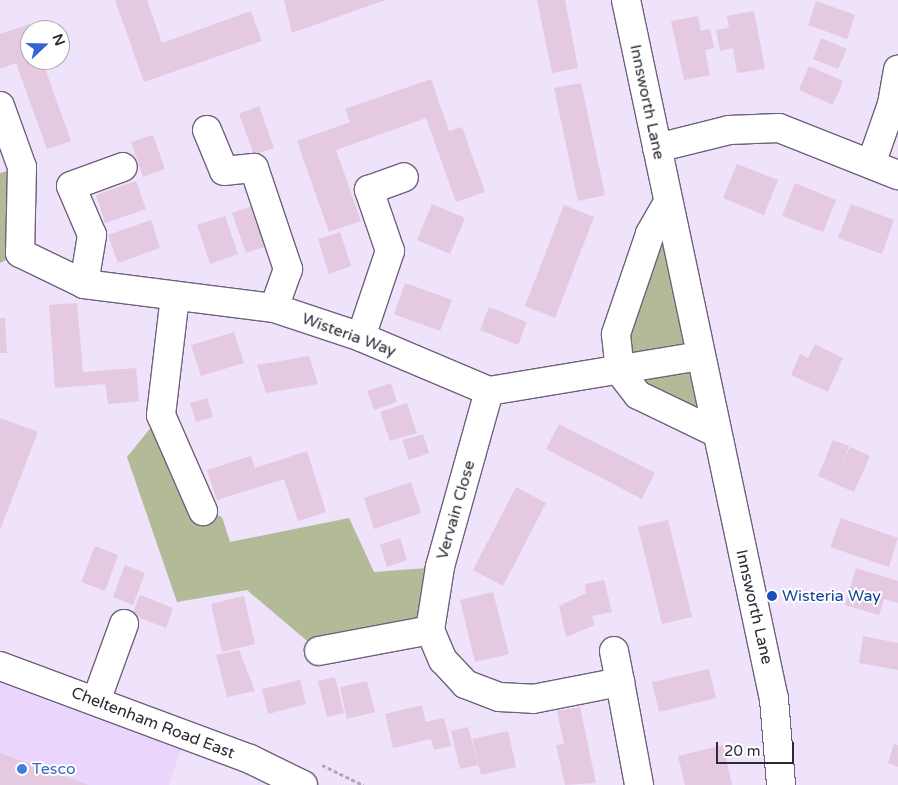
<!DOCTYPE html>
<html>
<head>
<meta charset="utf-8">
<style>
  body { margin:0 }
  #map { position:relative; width:898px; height:785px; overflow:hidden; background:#efe2fb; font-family:"Varela Round",sans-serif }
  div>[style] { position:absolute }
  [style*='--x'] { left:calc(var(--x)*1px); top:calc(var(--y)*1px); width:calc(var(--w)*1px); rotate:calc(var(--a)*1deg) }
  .built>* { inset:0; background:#ead6fc }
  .green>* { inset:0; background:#b3ba97 }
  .building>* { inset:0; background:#e4c9e1 }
  .path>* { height:3px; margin-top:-1.5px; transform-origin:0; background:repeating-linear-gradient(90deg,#b0a6bb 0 4px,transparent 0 6.5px) }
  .roads { filter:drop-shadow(1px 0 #6f617c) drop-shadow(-1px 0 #6f617c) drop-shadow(0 1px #6f617c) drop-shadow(0 -1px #6f617c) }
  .minor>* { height:28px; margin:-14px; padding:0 14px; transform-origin:14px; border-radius:14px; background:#fff }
  .major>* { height:28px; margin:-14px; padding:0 14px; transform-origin:14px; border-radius:14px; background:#fff }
  .dots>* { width:14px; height:14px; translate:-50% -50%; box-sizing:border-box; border:2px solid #fff; border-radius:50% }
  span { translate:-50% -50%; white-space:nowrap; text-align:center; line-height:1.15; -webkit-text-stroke:4px #fff; paint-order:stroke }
  .street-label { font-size:16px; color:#2f2935 }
  .transit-label { font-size:16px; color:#164399 }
  .left { translate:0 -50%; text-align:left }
  .shop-label { font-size:16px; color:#366cbe }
  .north { position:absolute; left:20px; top:20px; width:50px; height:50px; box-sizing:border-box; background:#fff; border:1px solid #aca9ae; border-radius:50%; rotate:69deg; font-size:14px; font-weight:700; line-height:20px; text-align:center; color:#2f2935 }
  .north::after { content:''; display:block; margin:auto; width:18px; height:22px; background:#3264d3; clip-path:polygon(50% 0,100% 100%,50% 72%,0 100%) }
  .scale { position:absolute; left:716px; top:742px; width:78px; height:22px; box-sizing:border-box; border:2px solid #2f2935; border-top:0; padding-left:6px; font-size:15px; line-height:18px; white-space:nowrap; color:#2f2935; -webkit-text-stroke:4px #fff; paint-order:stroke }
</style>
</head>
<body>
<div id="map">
  <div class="built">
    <div style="clip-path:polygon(0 666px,186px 735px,169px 785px,0 785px)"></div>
  </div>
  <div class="green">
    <div style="clip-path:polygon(22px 167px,20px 253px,0 263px,0 173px)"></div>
    <div style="clip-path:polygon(667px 204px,715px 432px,620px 372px,650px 234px)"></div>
    <div style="clip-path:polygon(161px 415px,203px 510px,222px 517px,230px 542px,349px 518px,374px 572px,440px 567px,430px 630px,319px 651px,247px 590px,177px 602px,127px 457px)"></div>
  </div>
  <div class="building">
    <div style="clip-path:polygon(115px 0,147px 0,162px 43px,251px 11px,262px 41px,144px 82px)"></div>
    <div style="clip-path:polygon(284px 0,385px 0,292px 33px)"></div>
    <div style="clip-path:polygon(537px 0,565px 0,578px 68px,552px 73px)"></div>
    <div style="clip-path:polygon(816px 1px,855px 15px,847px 39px,808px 25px)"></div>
    <div style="clip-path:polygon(754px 11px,765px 69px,737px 73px,733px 48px,720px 51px,716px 30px,729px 28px,727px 16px)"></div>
    <div style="clip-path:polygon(698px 16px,701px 31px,710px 29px,714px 48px,705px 50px,710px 75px,684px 80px,671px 21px)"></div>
    <div style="clip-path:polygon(30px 24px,30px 60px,42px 60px,71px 141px,47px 149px,16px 63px,0 69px,0 34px)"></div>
    <div style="clip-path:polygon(821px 38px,847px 49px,838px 69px,813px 59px)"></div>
    <div style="clip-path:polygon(809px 66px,843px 81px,833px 105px,799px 90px)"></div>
    <div style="clip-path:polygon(431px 79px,449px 131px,462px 127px,485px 192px,456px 202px,426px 118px,336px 150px,361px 221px,329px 232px,297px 141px,350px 122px,345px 109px)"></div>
    <div style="clip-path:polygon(581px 83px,605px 195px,578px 201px,554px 88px)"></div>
    <div style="clip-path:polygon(259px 106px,274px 148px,254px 155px,239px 114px)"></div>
    <div style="clip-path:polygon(153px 135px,165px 169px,143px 177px,131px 142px)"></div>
    <div style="clip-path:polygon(737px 164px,778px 180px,764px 215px,723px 198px)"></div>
    <div style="clip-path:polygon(136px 181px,146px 209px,105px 223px,96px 195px)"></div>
    <div style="clip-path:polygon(795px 183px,836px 200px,823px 232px,782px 216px)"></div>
    <div style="clip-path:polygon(260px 203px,274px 244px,246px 253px,232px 213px)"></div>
    <div style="clip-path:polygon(432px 204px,465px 218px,450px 254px,417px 240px)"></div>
    <div style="clip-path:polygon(851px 204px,894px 220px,882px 254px,838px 238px)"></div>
    <div style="clip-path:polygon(564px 205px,594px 217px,555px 318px,525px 306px)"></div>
    <div style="clip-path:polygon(225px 216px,238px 254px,210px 264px,197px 225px)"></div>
    <div style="clip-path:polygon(151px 220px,160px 248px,118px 263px,108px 235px)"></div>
    <div style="clip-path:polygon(340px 232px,351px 266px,329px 274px,318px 239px)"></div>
    <div style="clip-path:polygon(405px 283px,452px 300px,440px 331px,394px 314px)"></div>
    <div style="clip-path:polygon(77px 303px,83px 372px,136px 368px,139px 401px,108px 404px,105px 384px,55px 388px,49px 305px)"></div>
    <div style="clip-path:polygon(489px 307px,527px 322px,518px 345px,480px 330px)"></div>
    <div style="clip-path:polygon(0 318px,5px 318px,7px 353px,0 353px)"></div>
    <div style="clip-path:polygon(234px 332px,244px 363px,201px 376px,191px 345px)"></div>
    <div style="clip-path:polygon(815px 344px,843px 358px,828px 392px,791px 375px,800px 354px,808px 358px)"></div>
    <div style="clip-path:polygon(309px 356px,318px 384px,266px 393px,257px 365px)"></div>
    <div style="clip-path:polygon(391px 383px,397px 402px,374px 410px,367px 391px)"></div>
    <div style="clip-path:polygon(207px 398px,213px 417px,196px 422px,190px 403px)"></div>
    <div style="clip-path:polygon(407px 403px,417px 433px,390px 441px,380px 412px)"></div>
    <div style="clip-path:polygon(0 418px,38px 432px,0 530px)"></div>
    <div style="clip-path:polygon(559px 424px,655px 473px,642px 499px,546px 449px)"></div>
    <div style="clip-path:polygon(423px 434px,429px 453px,409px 460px,402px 440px)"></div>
    <div style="clip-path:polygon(833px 440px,849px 446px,842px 465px,850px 447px,870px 456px,854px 492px,818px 476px)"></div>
    <div style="clip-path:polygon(307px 451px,326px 512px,298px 521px,284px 479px,217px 500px,207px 470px,251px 456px,255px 468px)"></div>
    <div style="clip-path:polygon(411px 482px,421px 513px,374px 529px,364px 498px)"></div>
    <div style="clip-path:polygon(516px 487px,546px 503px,503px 586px,473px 570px)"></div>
    <div style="clip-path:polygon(841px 518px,898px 538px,889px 567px,830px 547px)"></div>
    <div style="clip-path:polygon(668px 520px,692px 617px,662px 624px,638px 527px)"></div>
    <div style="clip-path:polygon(400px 538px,407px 560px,387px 567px,380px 545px)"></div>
    <div style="clip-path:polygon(95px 546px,118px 555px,105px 591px,81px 582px)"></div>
    <div style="clip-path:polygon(125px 565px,145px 573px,133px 605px,113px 597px)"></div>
    <div style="clip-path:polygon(856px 568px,898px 581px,898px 603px,884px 599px,879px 615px,845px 605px)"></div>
    <div style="clip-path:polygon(604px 580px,612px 612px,592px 616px,595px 625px,566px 637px,559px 606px,586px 593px,585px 584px)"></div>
    <div style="clip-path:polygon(493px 592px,509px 654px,475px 662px,460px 600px)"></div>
    <div style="clip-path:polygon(140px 595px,173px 608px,166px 628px,132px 615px)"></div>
    <div style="clip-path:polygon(244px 596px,255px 644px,222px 652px,211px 604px)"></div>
    <div style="clip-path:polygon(863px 636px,898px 643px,898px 670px,859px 663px)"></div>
    <div style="clip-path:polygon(239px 650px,255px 691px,227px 697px,216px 655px)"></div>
    <div style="clip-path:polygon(709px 669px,716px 698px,659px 712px,652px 682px)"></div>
    <div style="clip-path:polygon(335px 677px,344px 713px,327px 717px,318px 681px)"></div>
    <div style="clip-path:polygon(300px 680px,306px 704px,268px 714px,262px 689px)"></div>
    <div style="clip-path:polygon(367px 681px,375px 712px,347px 719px,340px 687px)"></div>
    <div style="clip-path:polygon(422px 705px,426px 722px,444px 718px,451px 746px,434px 750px,431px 739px,393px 748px,385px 714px)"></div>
    <div style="clip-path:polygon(580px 707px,596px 783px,565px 785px,556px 745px,564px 744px,557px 711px)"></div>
    <div style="clip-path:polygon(468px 727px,478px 765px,460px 769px,451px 731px)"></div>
    <div style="clip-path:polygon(508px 731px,516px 767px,481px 775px,472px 739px)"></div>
    <div style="clip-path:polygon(894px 744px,898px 745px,898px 767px,888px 763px)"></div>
    <div style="clip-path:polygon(723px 745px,732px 785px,685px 785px,678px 756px)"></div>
    <div style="clip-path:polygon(0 753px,89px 785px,0 785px)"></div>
  </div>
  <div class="path">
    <div style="--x:322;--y:765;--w:46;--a:26"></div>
  </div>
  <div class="roads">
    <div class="minor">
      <div style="--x:626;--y:0;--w:714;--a:78.05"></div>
      <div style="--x:774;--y:699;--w:86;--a:85.3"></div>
      <div style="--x:0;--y:106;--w:65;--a:70.2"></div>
      <div style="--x:22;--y:167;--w:86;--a:91.3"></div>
      <div style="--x:207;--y:130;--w:44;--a:67.5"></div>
      <div style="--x:224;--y:171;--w:30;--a:-6"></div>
      <div style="--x:254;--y:168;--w:107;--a:71.4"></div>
      <div style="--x:288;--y:269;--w:41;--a:109.7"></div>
      <div style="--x:657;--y:148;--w:74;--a:-14"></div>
      <div style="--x:729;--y:130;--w:50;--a:-2.3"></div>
      <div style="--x:779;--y:128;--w:128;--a:21.6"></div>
      <div style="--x:871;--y:164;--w:64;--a:-70.7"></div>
      <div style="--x:892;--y:104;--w:35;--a:-80"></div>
      <div style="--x:667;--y:204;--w:34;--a:120"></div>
      <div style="--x:650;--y:234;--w:106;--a:108.8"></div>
      <div style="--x:616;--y:334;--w:38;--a:84"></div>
      <div style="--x:620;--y:372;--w:29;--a:52"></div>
      <div style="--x:638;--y:395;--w:85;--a:25.7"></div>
      <div style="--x:20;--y:253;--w:71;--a:25.8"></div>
      <div style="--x:84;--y:284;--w:192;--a:7.2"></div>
      <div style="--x:274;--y:308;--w:92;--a:18.4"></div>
      <div style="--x:361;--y:337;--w:139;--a:22.9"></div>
      <div style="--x:489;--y:391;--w:214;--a:-9.4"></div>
      <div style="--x:84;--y:284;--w:50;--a:-80.7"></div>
      <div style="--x:92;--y:235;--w:53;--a:-113.2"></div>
      <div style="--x:71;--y:186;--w:55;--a:-20.1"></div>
      <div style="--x:175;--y:296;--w:120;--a:96.7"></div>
      <div style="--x:161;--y:415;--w:105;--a:66.4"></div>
      <div style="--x:361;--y:337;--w:91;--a:-71.4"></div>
      <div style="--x:390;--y:251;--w:65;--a:-109"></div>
      <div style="--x:369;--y:190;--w:37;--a:-20"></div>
      <div style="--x:489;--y:391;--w:183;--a:105.6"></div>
      <div style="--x:440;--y:567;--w:64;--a:99"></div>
      <div style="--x:430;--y:630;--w:33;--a:67"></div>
      <div style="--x:443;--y:660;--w:33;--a:47"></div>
      <div style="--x:465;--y:684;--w:36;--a:21"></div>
      <div style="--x:499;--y:697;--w:34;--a:3"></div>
      <div style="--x:533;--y:699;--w:89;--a:-11.1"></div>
      <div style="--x:620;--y:682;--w:105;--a:79.5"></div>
      <div style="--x:319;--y:651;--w:113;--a:-10.7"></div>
      <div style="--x:614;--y:651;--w:32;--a:79"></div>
      <div style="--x:96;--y:701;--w:82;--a:-70"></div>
    </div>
    <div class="major">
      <div style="--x:0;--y:666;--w:267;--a:20.4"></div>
      <div style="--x:250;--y:759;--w:59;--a:26.1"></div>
    </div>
  </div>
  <div class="dots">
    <div style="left:772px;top:596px;background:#1a4fb4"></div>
    <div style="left:22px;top:769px;background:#3f7fe0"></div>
  </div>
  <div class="street-label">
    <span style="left:647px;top:102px;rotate:78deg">Innsworth Lane</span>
    <span style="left:349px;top:335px;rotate:20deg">Wisteria Way</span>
    <span style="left:456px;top:510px;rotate:-74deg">Vervain Close</span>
    <span style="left:754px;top:607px;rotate:77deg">Innsworth Lane</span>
    <span style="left:153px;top:723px;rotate:21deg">Cheltenham Road East</span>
  </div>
  <div class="transit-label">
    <span class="left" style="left:782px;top:596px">Wisteria Way</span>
  </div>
  <div class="shop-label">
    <span class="left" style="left:32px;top:769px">Tesco</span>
  </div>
  <div class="north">N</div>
  <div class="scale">20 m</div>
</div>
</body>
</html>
